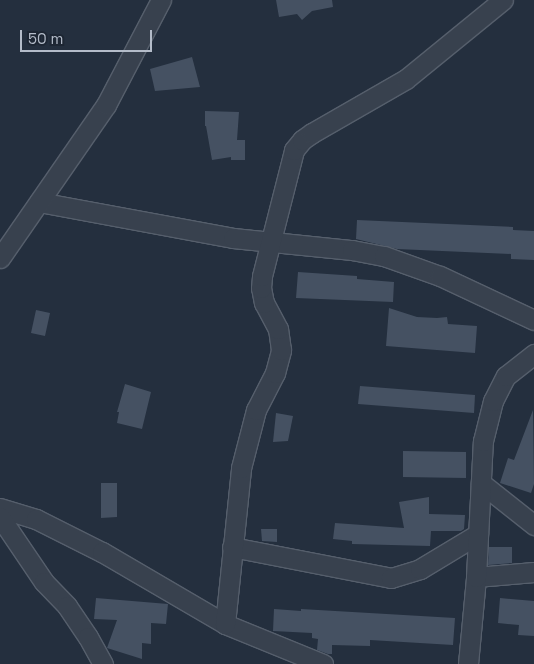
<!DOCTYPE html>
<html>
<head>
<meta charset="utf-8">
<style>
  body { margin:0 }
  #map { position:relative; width:534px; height:664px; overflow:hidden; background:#242f3e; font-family:"Space Grotesk",sans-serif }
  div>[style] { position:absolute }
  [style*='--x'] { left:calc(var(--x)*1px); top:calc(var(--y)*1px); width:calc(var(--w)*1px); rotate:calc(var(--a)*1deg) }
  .building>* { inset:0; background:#455162 }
  .roads { filter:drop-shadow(1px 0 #565f6c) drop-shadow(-1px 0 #565f6c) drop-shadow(0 1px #565f6c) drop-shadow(0 -1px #565f6c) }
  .street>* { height:19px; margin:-9.5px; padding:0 9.5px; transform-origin:9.5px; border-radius:9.5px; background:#38414e }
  span { translate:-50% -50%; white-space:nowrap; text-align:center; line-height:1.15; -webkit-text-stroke:5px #1d2633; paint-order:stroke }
  .scale { position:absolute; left:20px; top:30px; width:132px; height:22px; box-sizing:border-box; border:2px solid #b4bcc9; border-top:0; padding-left:6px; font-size:15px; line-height:18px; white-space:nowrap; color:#b4bcc9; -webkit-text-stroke:4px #1d2633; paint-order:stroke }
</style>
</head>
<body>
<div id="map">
  <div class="building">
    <div style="clip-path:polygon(276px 0,332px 0,333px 7px,312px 11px,302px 20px,297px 14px,279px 17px)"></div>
    <div style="clip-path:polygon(192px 57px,200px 87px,155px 91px,150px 69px)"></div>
    <div style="clip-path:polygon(205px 111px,239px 112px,237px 140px,245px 140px,245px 160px,231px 160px,231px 157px,212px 160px,206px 126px,205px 126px)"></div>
    <div style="clip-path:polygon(357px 220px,513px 227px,513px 230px,534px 231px,534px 260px,511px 259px,511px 254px,397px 249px,356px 239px)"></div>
    <div style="clip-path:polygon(298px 272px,357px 276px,357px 279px,394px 282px,393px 302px,296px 298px)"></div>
    <div style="clip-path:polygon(389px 308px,417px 317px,437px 318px,447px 317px,448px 324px,477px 326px,475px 353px,386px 346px)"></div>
    <div style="clip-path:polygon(36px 310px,50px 313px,45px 336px,31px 333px)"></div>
    <div style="clip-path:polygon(125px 384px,151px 392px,142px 429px,117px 423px,119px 412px,117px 412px)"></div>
    <div style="clip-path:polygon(360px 386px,475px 395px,474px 413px,358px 404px)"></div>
    <div style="clip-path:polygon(533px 410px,534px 484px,531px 493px,500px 483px,508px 458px,514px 460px)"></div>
    <div style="clip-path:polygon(276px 413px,293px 416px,288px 441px,273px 442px)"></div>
    <div style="clip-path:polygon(403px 451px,466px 452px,466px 478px,403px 477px)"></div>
    <div style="clip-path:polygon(101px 483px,117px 483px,117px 517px,101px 518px)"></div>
    <div style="clip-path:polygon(429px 497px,429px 514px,465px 515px,464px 529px,461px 531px,431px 531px,430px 546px,352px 544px,352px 541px,333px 539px,335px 523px,404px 528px,399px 502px)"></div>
    <div style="clip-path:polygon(261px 529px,277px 529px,277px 542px,262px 541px)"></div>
    <div style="clip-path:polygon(489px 547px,512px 547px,512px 563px,488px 565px)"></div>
    <div style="clip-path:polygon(96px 598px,168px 604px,166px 624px,151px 623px,151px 644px,142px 643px,142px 659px,107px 648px,117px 620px,94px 619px)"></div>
    <div style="clip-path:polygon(500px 598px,534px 601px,534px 636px,518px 635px,519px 625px,498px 623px)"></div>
    <div style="clip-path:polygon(274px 609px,301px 611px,301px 609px,455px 618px,453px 645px,370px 640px,370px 646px,332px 645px,332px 654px,328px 654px,317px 650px,318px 639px,312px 638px,312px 633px,273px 631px)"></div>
  </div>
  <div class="roads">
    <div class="street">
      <div style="--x:39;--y:202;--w:197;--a:10.5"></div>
      <div style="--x:233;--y:238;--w:120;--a:5.8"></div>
      <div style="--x:352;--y:250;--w:33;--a:11"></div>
      <div style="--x:384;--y:256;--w:59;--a:19.7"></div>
      <div style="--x:440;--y:276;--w:104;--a:25.1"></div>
      <div style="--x:0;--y:258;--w:186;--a:-55.3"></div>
      <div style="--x:106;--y:105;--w:119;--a:-62.4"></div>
      <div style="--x:481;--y:483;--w:68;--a:38.4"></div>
      <div style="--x:0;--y:508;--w:38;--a:17"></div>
      <div style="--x:36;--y:519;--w:74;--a:26.6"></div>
      <div style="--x:102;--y:552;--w:143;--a:30.3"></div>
      <div style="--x:225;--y:624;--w:106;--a:22.2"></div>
      <div style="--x:0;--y:517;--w:78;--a:55.9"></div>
      <div style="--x:44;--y:582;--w:33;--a:46"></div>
      <div style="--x:67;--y:606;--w:37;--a:56"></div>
      <div style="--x:88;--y:637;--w:31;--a:61"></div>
      <div style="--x:232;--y:547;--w:162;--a:11"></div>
      <div style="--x:391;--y:578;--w:30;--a:-17"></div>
      <div style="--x:420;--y:569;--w:68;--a:-31.1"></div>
      <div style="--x:476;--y:577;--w:58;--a:-4.9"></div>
      <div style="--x:225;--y:624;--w:157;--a:-84.1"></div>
      <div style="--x:241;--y:468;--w:60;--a:-75.5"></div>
      <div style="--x:256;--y:410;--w:42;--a:-62.8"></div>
      <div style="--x:275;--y:373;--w:24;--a:-75"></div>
      <div style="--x:281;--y:350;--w:21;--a:-98"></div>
      <div style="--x:278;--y:329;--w:30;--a:-118"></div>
      <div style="--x:264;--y:303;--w:15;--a:-101"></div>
      <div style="--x:261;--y:288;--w:12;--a:-85"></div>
      <div style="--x:262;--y:276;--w:130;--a:-75.7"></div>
      <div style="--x:294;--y:150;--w:13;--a:-51"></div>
      <div style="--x:302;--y:140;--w:12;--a:-35"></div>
      <div style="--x:312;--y:133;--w:108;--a:-29.9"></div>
      <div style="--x:406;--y:79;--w:125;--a:-39.2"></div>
      <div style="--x:468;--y:664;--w:87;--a:-84.7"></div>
      <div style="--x:476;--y:577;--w:136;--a:-87.1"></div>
      <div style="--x:483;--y:441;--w:41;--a:-76"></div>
      <div style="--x:493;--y:401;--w:28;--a:-63"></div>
      <div style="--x:506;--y:376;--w:36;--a:-38"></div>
    </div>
  </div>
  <div class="scale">50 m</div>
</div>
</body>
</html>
